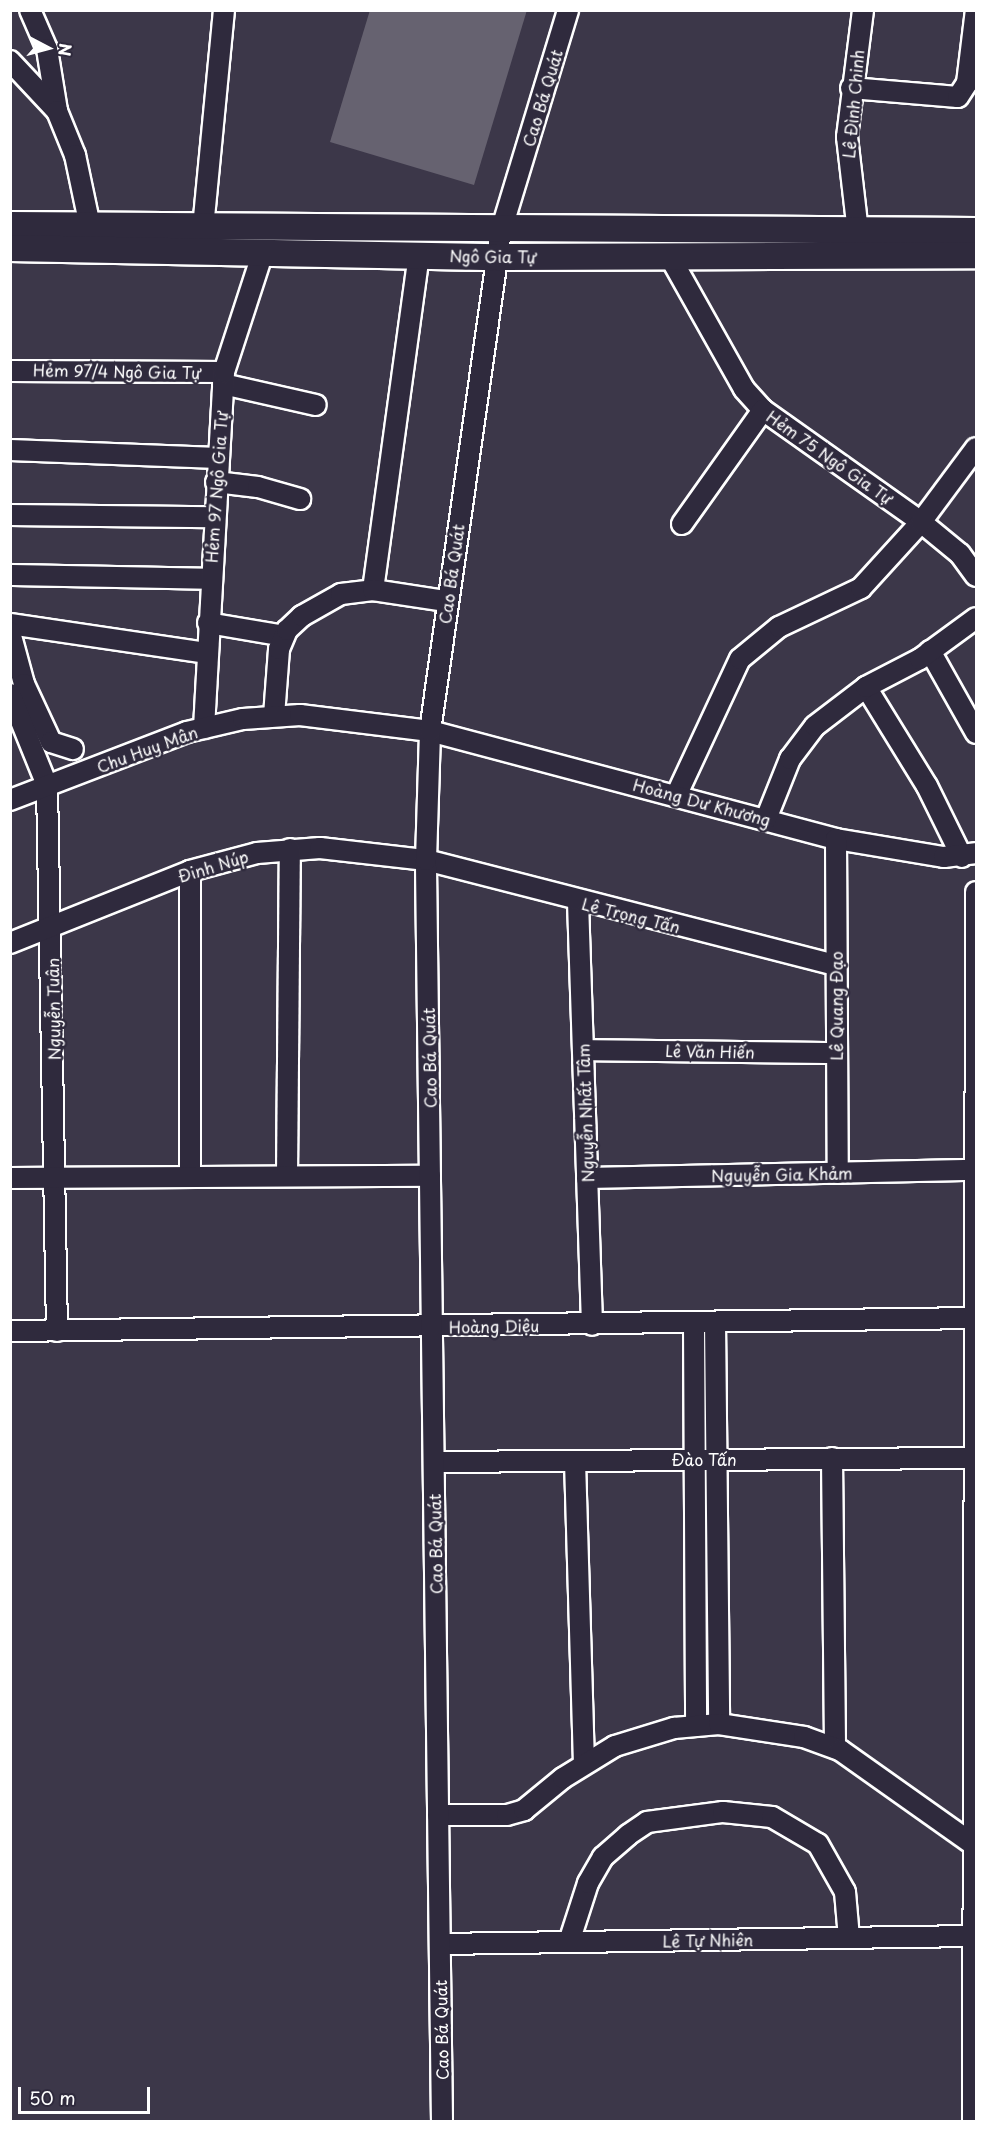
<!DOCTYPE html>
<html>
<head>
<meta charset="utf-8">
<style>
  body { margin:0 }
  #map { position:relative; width:987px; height:2132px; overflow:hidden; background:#3c3749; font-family:"Playpen Sans",sans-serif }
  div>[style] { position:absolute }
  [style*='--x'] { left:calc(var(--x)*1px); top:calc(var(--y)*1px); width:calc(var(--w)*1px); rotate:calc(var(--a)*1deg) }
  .building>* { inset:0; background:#666270 }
  .roads { filter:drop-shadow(2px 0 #fff) drop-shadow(-2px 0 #fff) drop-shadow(0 2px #fff) drop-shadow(0 -2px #fff) }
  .minor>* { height:20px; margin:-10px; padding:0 10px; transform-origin:10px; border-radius:10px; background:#2f2a3d }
  .major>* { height:26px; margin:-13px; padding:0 13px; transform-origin:13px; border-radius:13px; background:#2f2a3d }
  span { translate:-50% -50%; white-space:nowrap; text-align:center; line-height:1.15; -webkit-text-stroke:5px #2f2a3d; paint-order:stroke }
  .street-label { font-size:16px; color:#fff }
  .frame { position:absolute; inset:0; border:12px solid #fff; pointer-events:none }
  .north { position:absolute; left:18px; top:18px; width:60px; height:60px; -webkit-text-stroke:4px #2f2a3d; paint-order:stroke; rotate:96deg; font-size:16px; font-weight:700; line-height:24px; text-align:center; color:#fff }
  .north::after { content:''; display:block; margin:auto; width:21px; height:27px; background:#fff; clip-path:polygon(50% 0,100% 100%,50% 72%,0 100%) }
  .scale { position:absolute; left:18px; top:2087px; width:132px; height:27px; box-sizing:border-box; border:3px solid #fff; border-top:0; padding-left:8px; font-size:18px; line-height:21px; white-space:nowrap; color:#fff; -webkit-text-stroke:4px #2f2a3d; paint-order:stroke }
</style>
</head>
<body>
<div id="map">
  <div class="building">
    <div style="clip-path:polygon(370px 10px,527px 10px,474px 185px,330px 142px)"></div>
  </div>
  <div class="roads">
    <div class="minor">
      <div style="--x:30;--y:10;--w:43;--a:66.4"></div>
      <div style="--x:47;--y:49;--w:63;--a:80.8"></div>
      <div style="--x:10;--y:61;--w:69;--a:46.8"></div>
      <div style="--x:57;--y:111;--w:48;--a:67.8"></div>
      <div style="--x:75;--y:155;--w:73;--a:78.1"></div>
      <div style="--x:851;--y:88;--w:107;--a:4.8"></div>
      <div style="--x:958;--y:97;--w:17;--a:-57"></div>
      <div style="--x:967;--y:83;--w:74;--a:-83"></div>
      <div style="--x:203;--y:228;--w:219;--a:-84.5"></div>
      <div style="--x:858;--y:232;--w:96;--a:-96.6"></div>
      <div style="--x:847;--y:137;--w:128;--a:-82.8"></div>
      <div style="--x:670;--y:257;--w:151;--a:60.7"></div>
      <div style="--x:744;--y:389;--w:28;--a:48"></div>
      <div style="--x:763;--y:410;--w:194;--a:35.3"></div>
      <div style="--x:921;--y:522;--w:50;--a:39.4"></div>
      <div style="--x:960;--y:554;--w:27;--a:54"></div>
      <div style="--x:10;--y:371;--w:214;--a:0.3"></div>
      <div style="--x:223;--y:384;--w:95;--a:12.7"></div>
      <div style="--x:10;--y:450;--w:208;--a:2.2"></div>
      <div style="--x:216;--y:482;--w:42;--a:6.8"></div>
      <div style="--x:258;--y:487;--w:44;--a:15.9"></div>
      <div style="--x:10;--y:515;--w:203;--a:0.6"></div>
      <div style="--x:682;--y:524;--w:140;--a:-54.6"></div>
      <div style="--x:10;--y:575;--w:200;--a:1.1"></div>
      <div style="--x:373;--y:590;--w:338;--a:-82.2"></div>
      <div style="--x:208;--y:623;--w:77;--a:9.7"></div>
      <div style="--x:10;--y:624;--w:198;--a:8.4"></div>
      <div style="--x:10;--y:632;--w:54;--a:74.9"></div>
      <div style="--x:24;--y:684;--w:64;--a:65"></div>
      <div style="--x:51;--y:742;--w:23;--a:18"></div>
      <div style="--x:930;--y:651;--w:94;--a:60.7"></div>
      <div style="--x:866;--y:687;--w:116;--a:58.4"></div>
      <div style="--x:927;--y:786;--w:79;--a:63.8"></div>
      <div style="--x:10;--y:694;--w:98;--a:67.9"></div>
      <div style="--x:47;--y:785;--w:546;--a:88.95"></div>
      <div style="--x:274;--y:716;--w:67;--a:-85.7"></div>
      <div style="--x:279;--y:649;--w:21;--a:-67"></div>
      <div style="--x:287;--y:630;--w:21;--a:-43"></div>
      <div style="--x:302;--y:616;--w:45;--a:-29.4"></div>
      <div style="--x:341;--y:594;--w:32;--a:-7"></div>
      <div style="--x:373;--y:590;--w:74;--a:8.6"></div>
      <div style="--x:204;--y:728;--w:357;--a:-86.8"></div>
      <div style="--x:224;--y:372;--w:126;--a:-72"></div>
      <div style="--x:676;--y:796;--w:151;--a:-65"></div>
      <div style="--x:740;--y:659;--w:50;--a:-39.4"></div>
      <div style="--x:779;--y:627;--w:91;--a:-25.4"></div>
      <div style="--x:861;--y:588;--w:89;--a:-47.7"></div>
      <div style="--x:921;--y:522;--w:92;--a:-53.4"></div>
      <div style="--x:10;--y:800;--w:190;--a:-21"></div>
      <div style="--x:187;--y:732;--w:57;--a:-13.1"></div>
      <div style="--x:243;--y:719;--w:57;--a:-4"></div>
      <div style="--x:300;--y:715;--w:131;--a:7"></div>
      <div style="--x:430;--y:731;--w:420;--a:14.9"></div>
      <div style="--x:836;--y:839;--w:109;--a:9.5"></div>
      <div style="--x:944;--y:857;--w:32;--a:-7"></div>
      <div style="--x:766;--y:819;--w:65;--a:-68.2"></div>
      <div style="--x:790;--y:759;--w:41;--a:-52.9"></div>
      <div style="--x:815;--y:726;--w:64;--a:-37.4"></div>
      <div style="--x:866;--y:687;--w:61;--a:-27.4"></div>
      <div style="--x:920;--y:659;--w:69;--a:-36.2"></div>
      <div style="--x:836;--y:839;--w:334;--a:89.7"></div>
      <div style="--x:190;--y:871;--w:306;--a:90"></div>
      <div style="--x:578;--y:902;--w:423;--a:88.1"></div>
      <div style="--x:10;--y:943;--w:194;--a:-21.8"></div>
      <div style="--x:190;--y:871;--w:69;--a:-15"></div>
      <div style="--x:257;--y:853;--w:63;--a:-4.5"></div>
      <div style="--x:320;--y:848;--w:107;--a:6.5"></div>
      <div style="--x:426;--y:860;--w:423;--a:14.4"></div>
      <div style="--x:583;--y:1050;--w:254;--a:0.7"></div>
      <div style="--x:287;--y:1176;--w:327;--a:-89.5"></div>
      <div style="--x:10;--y:1178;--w:420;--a:-0.3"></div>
      <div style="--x:587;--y:1178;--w:389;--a:-1.2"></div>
      <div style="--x:715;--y:1322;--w:402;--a:89.4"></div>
      <div style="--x:694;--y:1323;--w:403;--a:89.7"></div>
      <div style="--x:10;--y:1331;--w:966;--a:-0.77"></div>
      <div style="--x:832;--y:1458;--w:290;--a:89.4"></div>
      <div style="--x:575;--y:1461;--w:303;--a:88.3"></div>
      <div style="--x:434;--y:1462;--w:539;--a:-0.43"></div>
      <div style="--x:438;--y:1815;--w:69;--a:0"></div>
      <div style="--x:507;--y:1815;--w:18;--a:-16"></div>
      <div style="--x:524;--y:1810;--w:50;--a:-39.4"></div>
      <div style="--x:563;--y:1778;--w:61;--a:-31.6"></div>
      <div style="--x:615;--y:1746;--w:62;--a:-17"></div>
      <div style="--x:674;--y:1728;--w:45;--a:-5.1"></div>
      <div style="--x:719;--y:1724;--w:86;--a:8.7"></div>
      <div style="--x:804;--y:1737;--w:38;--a:20"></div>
      <div style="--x:840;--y:1750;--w:163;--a:35.3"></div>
      <div style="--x:569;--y:1942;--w:62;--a:-72.1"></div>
      <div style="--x:588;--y:1883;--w:30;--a:-60"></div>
      <div style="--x:603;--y:1857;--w:33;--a:-41"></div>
      <div style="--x:628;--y:1835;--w:23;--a:-34"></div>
      <div style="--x:647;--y:1822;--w:77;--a:-7.5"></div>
      <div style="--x:723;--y:1812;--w:49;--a:5.8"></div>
      <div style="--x:772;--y:1817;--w:53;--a:30.4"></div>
      <div style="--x:818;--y:1844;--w:55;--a:60.6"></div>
      <div style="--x:845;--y:1892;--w:46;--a:85"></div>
      <div style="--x:440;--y:1944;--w:536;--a:-0.86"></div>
      <div style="--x:442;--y:2122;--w:1262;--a:-90.73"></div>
      <div style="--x:426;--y:860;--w:129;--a:-88.2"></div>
      <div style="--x:430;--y:731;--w:505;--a:-81.92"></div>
      <div style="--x:501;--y:231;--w:231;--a:-73.1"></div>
      <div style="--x:973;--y:2122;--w:1230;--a:-89.86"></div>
    </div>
    <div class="major">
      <div style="--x:10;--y:225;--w:966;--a:0.36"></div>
      <div style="--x:10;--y:248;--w:487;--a:1.1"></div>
      <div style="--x:497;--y:257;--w:479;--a:-0.2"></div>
    </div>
  </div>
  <div class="street-label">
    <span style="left:542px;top:98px;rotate:-73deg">Cao Bá Quát</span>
    <span style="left:853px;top:104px;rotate:-85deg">Lê Đình Chinh</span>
    <span style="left:493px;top:256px;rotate:1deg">Ngô Gia Tự</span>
    <span style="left:117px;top:371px;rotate:1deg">Hẻm 97/4 Ngô Gia Tự</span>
    <span style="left:830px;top:457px;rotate:35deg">Hẻm 75 Ngô Gia Tự</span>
    <span style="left:216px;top:487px;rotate:-86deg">Hẻm 97 Ngô Gia Tự</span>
    <span style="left:451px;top:574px;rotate:-82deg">Cao Bá Quát</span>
    <span style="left:147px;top:749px;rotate:-20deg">Chu Huy Mân</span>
    <span style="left:702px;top:802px;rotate:15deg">Hoàng Dư Khương</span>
    <span style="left:213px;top:866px;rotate:-17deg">Đinh Núp</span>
    <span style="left:631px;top:915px;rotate:14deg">Lê Trọng Tấn</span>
    <span style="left:836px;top:1006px;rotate:-90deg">Lê Quang Đạo</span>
    <span style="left:53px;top:1009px;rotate:-91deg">Nguyễn Tuân</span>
    <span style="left:710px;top:1051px;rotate:1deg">Lê Văn Hiến</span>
    <span style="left:429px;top:1058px;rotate:-91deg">Cao Bá Quát</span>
    <span style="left:585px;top:1113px;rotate:-92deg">Nguyễn Nhất Tâm</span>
    <span style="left:782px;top:1174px;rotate:-1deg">Nguyễn Gia Khảm</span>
    <span style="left:494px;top:1326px;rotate:-1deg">Hoàng Diệu</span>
    <span style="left:704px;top:1459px">Đào Tấn</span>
    <span style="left:435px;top:1544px;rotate:-91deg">Cao Bá Quát</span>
    <span style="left:708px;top:1940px;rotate:-1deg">Lê Tự Nhiên</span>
    <span style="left:441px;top:2030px;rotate:-91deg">Cao Bá Quát</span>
  </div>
  <div class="frame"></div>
  <div class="north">N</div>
  <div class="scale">50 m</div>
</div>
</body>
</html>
